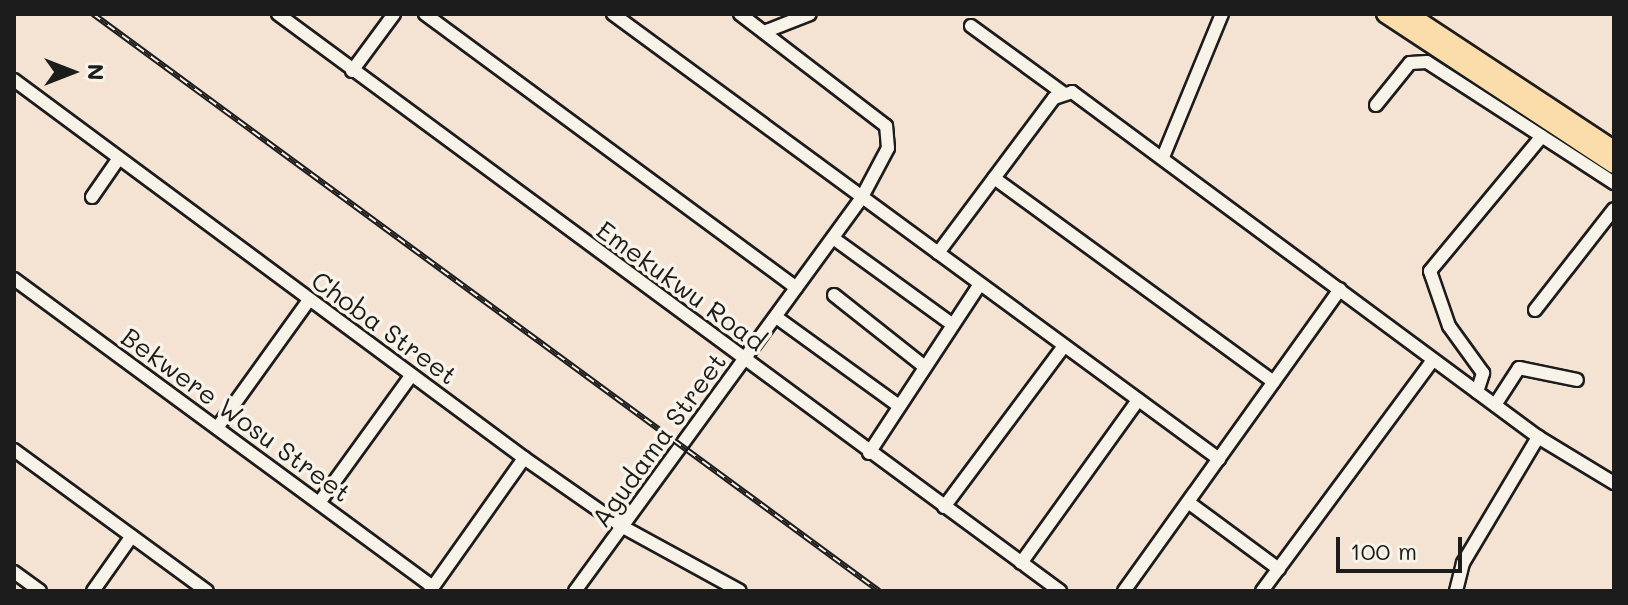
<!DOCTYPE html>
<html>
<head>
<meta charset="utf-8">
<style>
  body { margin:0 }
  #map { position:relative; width:1628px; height:605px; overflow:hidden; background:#f4e2d2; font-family:Mali,sans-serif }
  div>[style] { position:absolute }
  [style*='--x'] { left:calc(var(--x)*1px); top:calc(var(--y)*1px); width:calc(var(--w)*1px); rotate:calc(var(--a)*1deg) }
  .roads { filter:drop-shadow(2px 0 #1c1c1c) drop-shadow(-2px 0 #1c1c1c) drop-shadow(0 2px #1c1c1c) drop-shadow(0 -2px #1c1c1c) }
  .minor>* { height:12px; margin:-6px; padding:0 6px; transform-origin:6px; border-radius:6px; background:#f7f3e8 }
  .major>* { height:16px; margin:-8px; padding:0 8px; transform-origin:8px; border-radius:8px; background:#fbddab }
  .rail>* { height:6px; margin-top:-3px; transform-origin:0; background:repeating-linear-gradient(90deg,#f7f3e8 0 9px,#1c1c1c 0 18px); box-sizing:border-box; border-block:2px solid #1c1c1c }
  span { translate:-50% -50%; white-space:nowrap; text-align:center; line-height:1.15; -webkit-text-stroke:7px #f7f3e8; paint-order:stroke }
  .street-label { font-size:26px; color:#1c1c1c }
  .frame { position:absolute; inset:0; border:16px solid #1c1c1c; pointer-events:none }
  .north { position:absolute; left:32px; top:32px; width:80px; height:80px; -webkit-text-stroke:6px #f7f3e8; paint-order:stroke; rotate:90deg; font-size:22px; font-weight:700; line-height:32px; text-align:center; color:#1c1c1c }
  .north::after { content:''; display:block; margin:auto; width:28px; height:36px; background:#1c1c1c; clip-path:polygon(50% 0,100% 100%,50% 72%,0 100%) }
  .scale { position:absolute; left:1336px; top:537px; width:126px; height:36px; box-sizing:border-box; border:4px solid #1c1c1c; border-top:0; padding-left:10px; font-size:24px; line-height:28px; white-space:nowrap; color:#1c1c1c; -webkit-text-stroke:6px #f7f3e8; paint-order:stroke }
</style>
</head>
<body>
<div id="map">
  <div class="roads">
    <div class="minor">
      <div style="--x:278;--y:14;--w:972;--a:36.42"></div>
      <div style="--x:425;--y:14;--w:461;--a:36.4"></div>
      <div style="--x:613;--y:14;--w:752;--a:36.29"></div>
      <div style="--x:971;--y:26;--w:114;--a:36.1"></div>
      <div style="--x:764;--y:32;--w:49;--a:-21.4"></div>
      <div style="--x:352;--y:71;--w:71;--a:-53.6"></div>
      <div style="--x:14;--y:80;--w:635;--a:36.54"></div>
      <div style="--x:524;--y:458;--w:121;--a:34.9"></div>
      <div style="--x:623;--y:527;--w:133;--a:28.7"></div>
      <div style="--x:1376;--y:105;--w:54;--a:-51"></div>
      <div style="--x:1410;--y:63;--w:17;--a:-3"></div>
      <div style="--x:1427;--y:62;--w:223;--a:32.9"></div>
      <div style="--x:1163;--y:157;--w:155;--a:-67.6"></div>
      <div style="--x:994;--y:178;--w:346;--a:36.1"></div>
      <div style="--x:92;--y:197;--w:47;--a:-55.3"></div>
      <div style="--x:833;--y:238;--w:148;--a:35.9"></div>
      <div style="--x:938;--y:253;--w:194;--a:-53.2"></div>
      <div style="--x:1054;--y:98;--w:19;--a:-18"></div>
      <div style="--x:1072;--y:92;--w:580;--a:36.51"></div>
      <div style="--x:1538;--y:437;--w:89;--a:31.2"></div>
      <div style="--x:14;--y:279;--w:520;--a:36.32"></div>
      <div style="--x:834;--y:295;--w:116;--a:38.4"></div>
      <div style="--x:1535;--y:310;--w:128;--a:-52"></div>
      <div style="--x:776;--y:317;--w:152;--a:35.9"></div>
      <div style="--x:1477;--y:392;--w:20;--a:-72"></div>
      <div style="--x:1483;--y:373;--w:58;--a:-125.9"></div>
      <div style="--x:1449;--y:326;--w:58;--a:-109.1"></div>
      <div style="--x:1430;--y:271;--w:175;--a:-50.3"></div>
      <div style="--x:1495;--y:405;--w:44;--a:-57"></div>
      <div style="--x:1519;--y:368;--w:59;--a:11.7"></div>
      <div style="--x:217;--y:428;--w:158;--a:-54.3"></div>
      <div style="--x:14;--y:450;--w:239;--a:36.2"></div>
      <div style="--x:869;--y:453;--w:202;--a:-56.7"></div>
      <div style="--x:1188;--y:502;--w:113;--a:36.4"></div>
      <div style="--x:319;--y:503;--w:157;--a:-54.1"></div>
      <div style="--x:944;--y:507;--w:201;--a:-53.3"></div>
      <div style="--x:1021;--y:563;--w:201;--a:-54.3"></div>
      <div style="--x:14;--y:572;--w:32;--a:36"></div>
      <div style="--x:93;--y:591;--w:67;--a:-54.7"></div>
      <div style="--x:430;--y:591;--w:163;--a:-54.7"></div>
      <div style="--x:575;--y:591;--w:487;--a:-53.9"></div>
      <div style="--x:862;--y:197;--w:55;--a:-62"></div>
      <div style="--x:888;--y:148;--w:22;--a:-95"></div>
      <div style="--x:886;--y:126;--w:184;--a:-142.5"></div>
      <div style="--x:1124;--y:591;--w:371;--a:-54.4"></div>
      <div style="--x:1262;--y:591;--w:287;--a:-53.5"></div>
      <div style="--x:1456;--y:591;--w:29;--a:-76"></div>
      <div style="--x:1463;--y:563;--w:147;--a:-59.2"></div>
    </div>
    <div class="major">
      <div style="--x:1385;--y:14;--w:274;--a:33.4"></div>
      <div style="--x:1409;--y:14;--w:245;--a:33.4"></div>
    </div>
  </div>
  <div class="rail">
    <div style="--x:93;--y:14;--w:975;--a:36.28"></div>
  </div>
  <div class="street-label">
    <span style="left:681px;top:286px;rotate:36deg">Emekukwu Road</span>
    <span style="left:384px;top:328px;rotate:36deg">Choba Street</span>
    <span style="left:236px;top:415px;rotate:36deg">Bekwere Wosu Street</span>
    <span style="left:659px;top:440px;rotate:-54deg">Agudama Street</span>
  </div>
  <div class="frame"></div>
  <div class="north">N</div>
  <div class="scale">100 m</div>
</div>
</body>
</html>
